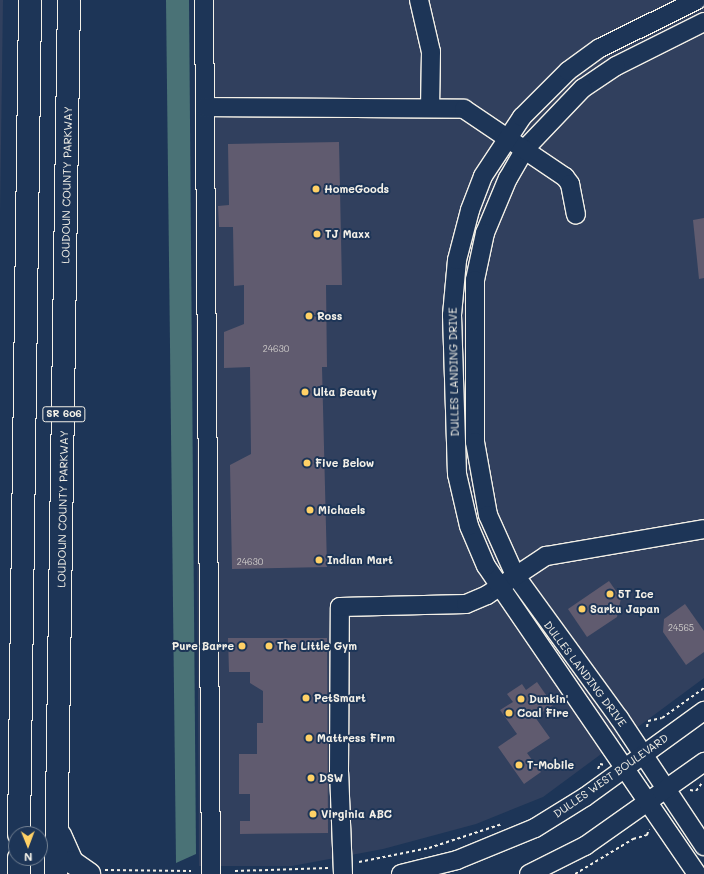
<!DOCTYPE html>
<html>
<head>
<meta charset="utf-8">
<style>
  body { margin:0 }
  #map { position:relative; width:704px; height:874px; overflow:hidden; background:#1d3557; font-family:Mali,sans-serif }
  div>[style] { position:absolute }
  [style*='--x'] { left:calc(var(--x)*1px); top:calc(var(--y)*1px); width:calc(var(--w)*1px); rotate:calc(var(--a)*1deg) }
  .built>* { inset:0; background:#31405e }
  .green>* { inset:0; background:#4a7276 }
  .building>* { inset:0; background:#605b6f }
  .path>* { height:2px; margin-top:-1px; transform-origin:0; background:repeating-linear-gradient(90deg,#f4f1e8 0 3px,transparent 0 6px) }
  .roads { filter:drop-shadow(1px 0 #f4f1e8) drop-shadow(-1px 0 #f4f1e8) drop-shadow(0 1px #f4f1e8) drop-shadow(0 -1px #f4f1e8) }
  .minor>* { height:18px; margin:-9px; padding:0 9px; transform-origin:9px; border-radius:9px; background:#1d3557 }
  .major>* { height:22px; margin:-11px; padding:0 11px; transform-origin:11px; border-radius:11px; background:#1d3557 }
  .dots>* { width:11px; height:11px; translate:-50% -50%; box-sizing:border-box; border:2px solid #1d3557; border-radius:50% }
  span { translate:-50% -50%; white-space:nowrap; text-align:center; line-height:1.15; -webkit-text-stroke:4px #1d3557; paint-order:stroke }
  .number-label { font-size:9px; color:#cfccca }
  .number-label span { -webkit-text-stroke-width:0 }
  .shield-label span { padding:1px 3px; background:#1d3557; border:1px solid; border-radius:3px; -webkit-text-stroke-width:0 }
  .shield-label { font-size:10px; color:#f4f1e8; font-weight:700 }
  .street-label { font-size:11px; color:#f4f1e8 }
  .poi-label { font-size:11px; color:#f4f1e8; font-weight:700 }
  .left { translate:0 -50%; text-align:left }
  .right { translate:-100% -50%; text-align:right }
  .north { position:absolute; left:8px; top:826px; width:40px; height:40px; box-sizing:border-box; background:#1d3557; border:1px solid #738091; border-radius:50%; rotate:179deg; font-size:11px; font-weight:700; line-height:16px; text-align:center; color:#f4f1e8 }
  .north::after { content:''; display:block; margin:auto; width:14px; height:18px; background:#ffd166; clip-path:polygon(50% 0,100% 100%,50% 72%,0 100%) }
</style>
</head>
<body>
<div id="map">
  <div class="built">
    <div style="clip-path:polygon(0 0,3px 0,0 214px)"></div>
    <div style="clip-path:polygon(194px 0,704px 0,704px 678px,543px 797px,476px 824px,383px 849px,292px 866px,199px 866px)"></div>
  </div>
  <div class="green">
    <div style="clip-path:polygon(166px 0,189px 0,196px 854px,176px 863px)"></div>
  </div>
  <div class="building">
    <div style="clip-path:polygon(339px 142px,342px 285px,326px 285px,327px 367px,322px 367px,327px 567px,232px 569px,230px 465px,251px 454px,250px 367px,224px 368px,224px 332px,244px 324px,244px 285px,234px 286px,233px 227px,219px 227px,218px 206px,229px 205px,228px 144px)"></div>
    <div style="clip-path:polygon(704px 218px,704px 278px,699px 279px,693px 220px)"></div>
    <div style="clip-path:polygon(609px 581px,621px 598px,617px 617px,587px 637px,568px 609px)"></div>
    <div style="clip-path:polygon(685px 604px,704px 631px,704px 652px,686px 665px,663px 632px,664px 619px)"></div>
    <div style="clip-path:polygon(228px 638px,327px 638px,328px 833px,240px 834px,240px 821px,250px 821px,250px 794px,239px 794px,239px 754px,257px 754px,257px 723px,263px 723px,263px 691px,250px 683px,250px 672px,229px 672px)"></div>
    <div style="clip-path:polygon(537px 682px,553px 705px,535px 717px,550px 738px,527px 753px,541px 772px,524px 784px,498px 747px,517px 734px,500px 710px,513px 702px,507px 694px,522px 684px,526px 690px)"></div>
  </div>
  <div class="path">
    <div style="--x:647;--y:727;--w:6;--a:-81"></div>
    <div style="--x:648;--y:721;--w:14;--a:-12"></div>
    <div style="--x:662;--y:718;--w:52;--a:-35.5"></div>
    <div style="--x:598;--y:769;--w:5;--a:-68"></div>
    <div style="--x:600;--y:764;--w:5;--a:11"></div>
    <div style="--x:690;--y:790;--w:6;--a:9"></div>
    <div style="--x:696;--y:791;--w:10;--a:-53"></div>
    <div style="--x:359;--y:862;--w:71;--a:-11.3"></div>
    <div style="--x:429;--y:848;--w:77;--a:-18.2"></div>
    <div style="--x:105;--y:870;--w:86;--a:0.7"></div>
    <div style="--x:235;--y:871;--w:93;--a:-1.8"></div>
    <div style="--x:575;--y:874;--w:68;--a:-31.1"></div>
    <div style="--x:633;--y:839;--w:15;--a:-16"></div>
    <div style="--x:647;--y:835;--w:6;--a:-72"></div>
  </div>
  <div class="roads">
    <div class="minor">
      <div style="--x:204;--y:0;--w:874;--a:89.54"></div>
      <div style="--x:419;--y:0;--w:53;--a:77"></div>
      <div style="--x:431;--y:52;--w:56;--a:91"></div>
      <div style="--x:704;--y:22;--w:98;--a:153.4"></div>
      <div style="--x:616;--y:66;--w:40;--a:146"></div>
      <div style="--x:583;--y:88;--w:84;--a:133.6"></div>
      <div style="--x:525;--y:149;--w:34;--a:120"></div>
      <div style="--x:508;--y:178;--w:60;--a:112.7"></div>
      <div style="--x:485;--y:233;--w:48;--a:102"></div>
      <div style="--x:475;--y:280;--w:162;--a:90"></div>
      <div style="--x:475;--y:442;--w:74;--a:79.9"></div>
      <div style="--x:488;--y:515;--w:66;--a:65.8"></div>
      <div style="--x:515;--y:575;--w:177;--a:54"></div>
      <div style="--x:619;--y:718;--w:154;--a:56.4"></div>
      <div style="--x:205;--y:107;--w:259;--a:0.4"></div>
      <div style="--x:464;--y:109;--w:122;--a:34"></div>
      <div style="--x:565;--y:177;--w:9;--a:54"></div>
      <div style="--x:570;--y:184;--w:31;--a:79"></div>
      <div style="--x:343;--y:874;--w:102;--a:-92.2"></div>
      <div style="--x:339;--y:772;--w:165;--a:-89.7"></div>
      <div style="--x:340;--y:607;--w:126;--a:-1.4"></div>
      <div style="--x:466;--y:604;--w:23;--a:-23"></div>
      <div style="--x:487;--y:595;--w:71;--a:-33.5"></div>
      <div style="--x:546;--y:556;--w:160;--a:-9.7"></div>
      <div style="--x:401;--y:874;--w:58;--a:-14"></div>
      <div style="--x:457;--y:860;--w:84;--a:-22.3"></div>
      <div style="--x:535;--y:828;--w:59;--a:-31.8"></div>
      <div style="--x:585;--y:797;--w:147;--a:-35.9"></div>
      <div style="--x:529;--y:874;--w:63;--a:-26.6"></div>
      <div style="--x:585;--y:846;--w:146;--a:-35.2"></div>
      <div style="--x:697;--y:874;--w:373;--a:-124.4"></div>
      <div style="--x:486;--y:566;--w:43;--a:-113"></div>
      <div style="--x:469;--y:526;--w:53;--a:-103"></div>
      <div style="--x:457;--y:474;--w:159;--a:-91.8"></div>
      <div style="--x:452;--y:315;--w:55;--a:-84.8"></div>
      <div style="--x:457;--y:260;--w:52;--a:-75.4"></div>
      <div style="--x:470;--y:210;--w:36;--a:-69"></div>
      <div style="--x:483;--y:176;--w:71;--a:-56.5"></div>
      <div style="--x:522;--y:117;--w:65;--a:-45"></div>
      <div style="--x:568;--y:71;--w:39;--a:-36"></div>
      <div style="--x:600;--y:48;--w:108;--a:-26.3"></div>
    </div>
    <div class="major">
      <div style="--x:19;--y:834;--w:834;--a:-89.24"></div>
      <div style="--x:60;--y:835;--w:30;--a:66"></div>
      <div style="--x:72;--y:862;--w:21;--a:35"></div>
      <div style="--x:19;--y:874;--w:16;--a:-90"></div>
      <div style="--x:56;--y:874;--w:874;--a:-89.15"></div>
    </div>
  </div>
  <div class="dots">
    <div style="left:316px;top:189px;background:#ffd166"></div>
    <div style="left:317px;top:234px;background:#ffd166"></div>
    <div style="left:309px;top:316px;background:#ffd166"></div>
    <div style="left:305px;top:392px;background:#ffd166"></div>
    <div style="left:307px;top:463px;background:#ffd166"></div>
    <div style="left:310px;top:510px;background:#ffd166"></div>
    <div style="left:319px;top:560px;background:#ffd166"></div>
    <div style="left:610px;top:594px;background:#ffd166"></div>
    <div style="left:582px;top:609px;background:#ffd166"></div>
    <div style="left:242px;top:646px;background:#ffd166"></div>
    <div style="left:269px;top:646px;background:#ffd166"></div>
    <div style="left:306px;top:698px;background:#ffd166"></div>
    <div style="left:521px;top:699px;background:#ffd166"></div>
    <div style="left:509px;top:713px;background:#ffd166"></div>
    <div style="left:309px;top:738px;background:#ffd166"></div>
    <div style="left:519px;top:765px;background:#ffd166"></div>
    <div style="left:311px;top:778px;background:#ffd166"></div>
    <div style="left:313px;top:814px;background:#ffd166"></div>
  </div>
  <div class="number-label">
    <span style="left:276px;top:349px">24630</span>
    <span style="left:250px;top:562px">24630</span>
    <span style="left:681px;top:628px">24565</span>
  </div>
  <div class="shield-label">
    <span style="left:64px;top:414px">SR 606</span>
  </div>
  <div class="street-label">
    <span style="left:67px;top:185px;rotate:-89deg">LOUDOUN COUNTY PARKWAY</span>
    <span style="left:454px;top:372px;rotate:-91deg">DULLES LANDING DRIVE</span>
    <span style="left:63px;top:509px;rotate:-89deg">LOUDOUN COUNTY PARKWAY</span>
    <span style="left:585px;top:674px;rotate:53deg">DULLES LANDING DRIVE</span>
    <span style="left:611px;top:776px;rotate:-35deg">DULLES WEST BOULEVARD</span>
  </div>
  <div class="poi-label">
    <span class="left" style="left:324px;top:189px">HomeGoods</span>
    <span class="left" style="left:325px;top:234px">TJ Maxx</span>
    <span class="left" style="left:317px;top:316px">Ross</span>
    <span class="left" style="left:313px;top:392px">Ulta Beauty</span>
    <span class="left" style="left:315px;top:463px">Five Below</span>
    <span class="left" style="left:318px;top:510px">Michaels</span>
    <span class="left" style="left:327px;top:560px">Indian Mart</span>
    <span class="left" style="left:618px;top:594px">5T Ice</span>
    <span class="left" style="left:590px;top:609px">Sarku Japan</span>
    <span class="right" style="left:234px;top:646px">Pure Barre</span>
    <span class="left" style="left:277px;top:646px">The Little Gym</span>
    <span class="left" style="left:314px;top:698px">PetSmart</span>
    <span class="left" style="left:529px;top:699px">Dunkin'</span>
    <span class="left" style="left:517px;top:713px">Coal Fire</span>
    <span class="left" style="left:317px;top:738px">Mattress Firm</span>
    <span class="left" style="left:527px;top:765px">T-Mobile</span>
    <span class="left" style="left:319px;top:778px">DSW</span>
    <span class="left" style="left:321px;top:814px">Virginia ABC</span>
  </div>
  <div class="north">N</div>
</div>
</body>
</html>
